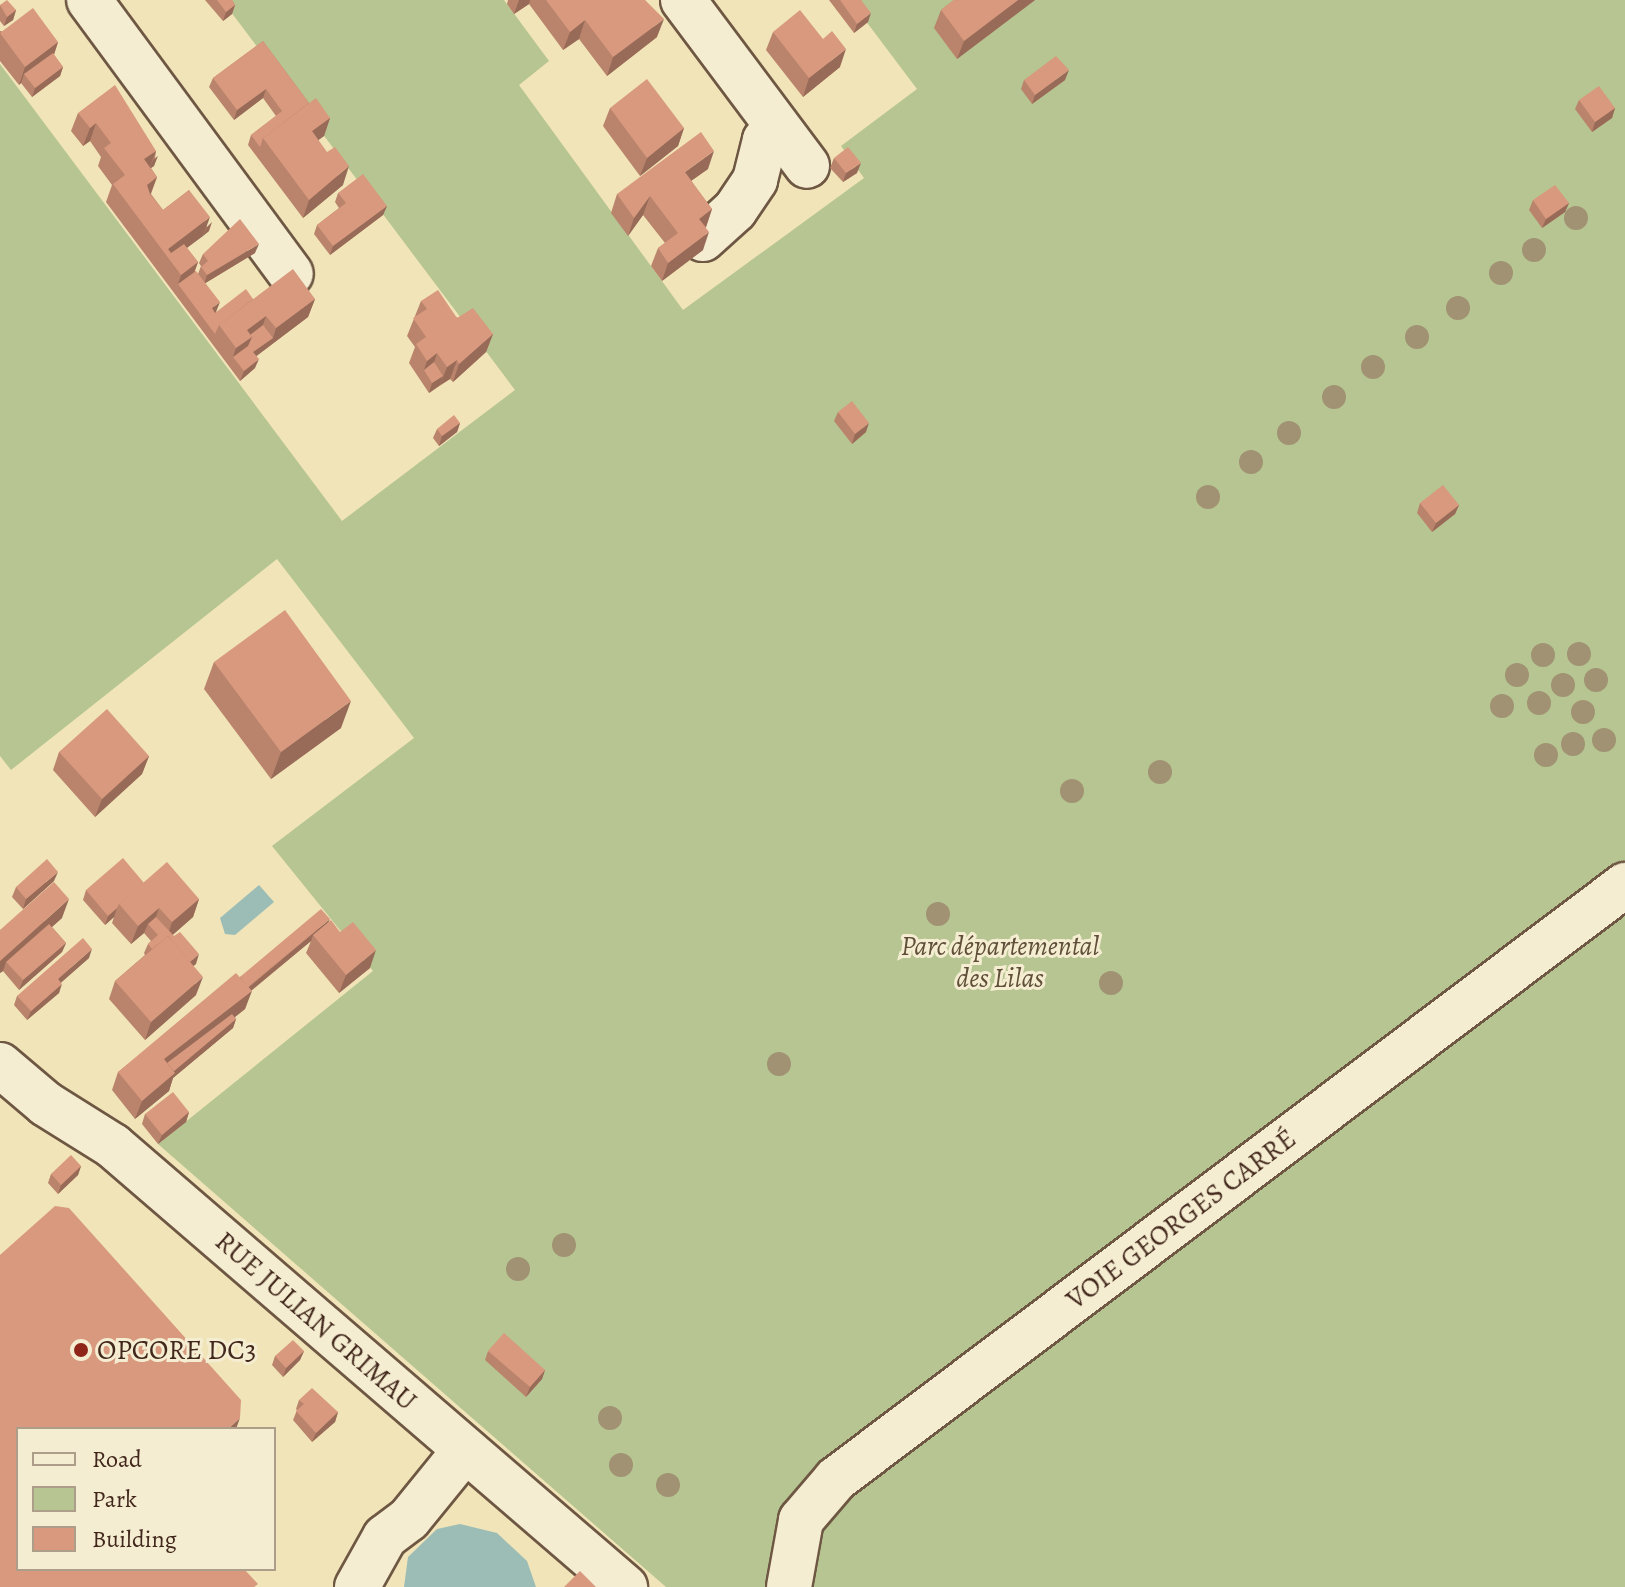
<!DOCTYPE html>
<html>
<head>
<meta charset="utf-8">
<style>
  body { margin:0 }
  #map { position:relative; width:1625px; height:1587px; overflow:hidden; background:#f0e4b8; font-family:Alegreya,serif }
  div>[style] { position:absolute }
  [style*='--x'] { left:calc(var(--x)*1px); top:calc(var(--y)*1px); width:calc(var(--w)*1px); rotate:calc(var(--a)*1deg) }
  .green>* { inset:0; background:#b6c591 }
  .water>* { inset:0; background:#9cbdb6 }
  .roads { filter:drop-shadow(2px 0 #6e5743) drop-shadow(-2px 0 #6e5743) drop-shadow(0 2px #6e5743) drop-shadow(0 -2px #6e5743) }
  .minor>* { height:44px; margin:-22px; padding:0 22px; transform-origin:22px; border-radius:22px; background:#f5edd1 }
  .trees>* { width:24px; height:24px; margin:-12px; border-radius:50%; background:#a09272 }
  .wall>* { inset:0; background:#ba846c }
  .shaded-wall>* { inset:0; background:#976b58 }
  .building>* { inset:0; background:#d8997e }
  .dots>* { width:22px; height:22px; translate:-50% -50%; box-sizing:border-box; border:4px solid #f5edd1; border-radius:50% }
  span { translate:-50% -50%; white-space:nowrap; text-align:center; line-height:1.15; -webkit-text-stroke:6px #f5edd1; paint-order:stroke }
  .park-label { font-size:28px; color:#5f4f39; font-style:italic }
  .street-label { font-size:28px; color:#42281c }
  .poi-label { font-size:28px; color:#42281c }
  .left { translate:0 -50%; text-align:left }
  .legend { position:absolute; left:16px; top:1427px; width:260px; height:144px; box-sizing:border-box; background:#f5edd1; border:2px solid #ad9e89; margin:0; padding:10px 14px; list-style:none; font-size:24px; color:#42281c }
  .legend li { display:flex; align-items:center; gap:16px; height:40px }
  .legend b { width:40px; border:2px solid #ad9e89 }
</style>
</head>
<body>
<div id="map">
  <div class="green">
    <div style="clip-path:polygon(222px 0,504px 0,549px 61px,519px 85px,683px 310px,864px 178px,841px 146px,917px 89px,850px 0,1625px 0,1625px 1587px,666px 1587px,158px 1144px,373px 971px,272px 846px,414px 738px,277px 559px,11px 770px,0 756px,0 64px,342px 521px,515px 390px)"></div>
  </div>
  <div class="water">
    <div style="clip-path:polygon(259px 885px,274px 902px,235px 935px,225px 934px,220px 918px)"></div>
    <div style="clip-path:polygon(460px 1524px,497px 1533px,527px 1561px,536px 1587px,404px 1587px,408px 1557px,437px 1529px)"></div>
  </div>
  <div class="roads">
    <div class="minor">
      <div style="--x:89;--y:0;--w:340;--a:53.6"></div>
      <div style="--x:683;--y:0;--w:207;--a:53.2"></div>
      <div style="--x:703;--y:239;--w:43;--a:-42.2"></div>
      <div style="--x:735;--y:210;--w:36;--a:-56"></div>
      <div style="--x:755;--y:180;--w:41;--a:-76"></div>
      <div style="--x:765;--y:140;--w:18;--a:-45"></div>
      <div style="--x:0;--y:1065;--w:60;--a:40.3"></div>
      <div style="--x:46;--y:1104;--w:79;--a:32.1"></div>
      <div style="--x:113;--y:1146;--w:676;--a:40.74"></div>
      <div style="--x:357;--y:1587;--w:57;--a:-60.8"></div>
      <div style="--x:385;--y:1537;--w:30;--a:-37"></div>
      <div style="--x:409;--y:1519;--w:89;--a:-50.9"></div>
      <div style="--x:789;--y:1587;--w:68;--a:-79.8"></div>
      <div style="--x:801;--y:1520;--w:54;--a:-49.5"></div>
      <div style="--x:836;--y:1479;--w:988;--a:-36.97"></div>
    </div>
  </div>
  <div class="trees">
    <div style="left:1576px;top:218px"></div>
    <div style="left:1534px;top:250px"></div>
    <div style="left:1501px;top:273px"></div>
    <div style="left:1458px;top:308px"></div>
    <div style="left:1417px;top:337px"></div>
    <div style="left:1373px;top:367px"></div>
    <div style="left:1334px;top:397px"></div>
    <div style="left:1289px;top:433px"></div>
    <div style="left:1251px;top:462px"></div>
    <div style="left:1208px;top:497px"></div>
    <div style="left:1579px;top:654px"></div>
    <div style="left:1543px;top:655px"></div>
    <div style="left:1517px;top:675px"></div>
    <div style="left:1596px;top:680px"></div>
    <div style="left:1563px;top:685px"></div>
    <div style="left:1539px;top:703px"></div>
    <div style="left:1502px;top:706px"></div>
    <div style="left:1583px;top:712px"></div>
    <div style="left:1604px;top:740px"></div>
    <div style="left:1573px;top:744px"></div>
    <div style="left:1546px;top:755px"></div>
    <div style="left:1160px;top:772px"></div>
    <div style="left:1072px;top:791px"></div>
    <div style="left:938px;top:914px"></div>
    <div style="left:1111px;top:983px"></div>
    <div style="left:779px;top:1064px"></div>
    <div style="left:564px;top:1245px"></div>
    <div style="left:518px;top:1269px"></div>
    <div style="left:610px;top:1418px"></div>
    <div style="left:621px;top:1465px"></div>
    <div style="left:668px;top:1485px"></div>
  </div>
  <div class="wall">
    <div style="clip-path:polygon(205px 0,232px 0,235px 5px,232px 14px,223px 21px)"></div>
    <div style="clip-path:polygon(508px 0,645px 0,657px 37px,607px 76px,579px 39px,563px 50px,529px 4px,514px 14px,507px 4px)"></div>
    <div style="clip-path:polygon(829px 0,861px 0,868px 22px,854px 33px)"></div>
    <div style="clip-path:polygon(954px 0,1035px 0,957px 59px,934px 28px,941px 10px)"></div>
    <div style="clip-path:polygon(0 5px,16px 10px,13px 20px,4px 26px,0 21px)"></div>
    <div style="clip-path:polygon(0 31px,58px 42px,54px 55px,63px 67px,60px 76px,32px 97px,21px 83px,19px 85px,0 61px)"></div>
    <div style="clip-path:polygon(773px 32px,840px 67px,803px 97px,766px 50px)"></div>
    <div style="clip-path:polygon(263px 41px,309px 103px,330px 118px,324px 136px,318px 140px,343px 185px,303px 218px,248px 145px,251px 135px,276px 116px,263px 98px,234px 120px,209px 87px,213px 78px)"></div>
    <div style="clip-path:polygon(1024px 80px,1065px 80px,1032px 104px,1021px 89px)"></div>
    <div style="clip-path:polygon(1579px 100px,1615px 108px,1612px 118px,1592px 132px,1575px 109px)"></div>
    <div style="clip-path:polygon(610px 108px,684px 128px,678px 146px,640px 176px,603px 126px)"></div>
    <div style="clip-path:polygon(78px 113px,156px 151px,154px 166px,151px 168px,157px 177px,151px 194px,163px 210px,189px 190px,209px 231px,187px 248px,198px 262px,195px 271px,198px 274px,201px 266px,199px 263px,203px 254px,255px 253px,205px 283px,216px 312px,253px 299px,315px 299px,308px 317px,256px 356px,255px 368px,240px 381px,106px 202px,112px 185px,98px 166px,101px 157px,90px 141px,83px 146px,71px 131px)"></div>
    <div style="clip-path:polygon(834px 158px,857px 173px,843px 182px,830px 168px)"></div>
    <div style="clip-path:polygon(708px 169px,691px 181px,712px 209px,706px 227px,703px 250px,662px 281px,651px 266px,658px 248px,665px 243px,643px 215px,628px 236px,611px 213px,617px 194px)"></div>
    <div style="clip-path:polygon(338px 193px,387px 206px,383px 215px,330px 255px,314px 234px,317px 225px,339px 208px,335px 202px)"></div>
    <div style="clip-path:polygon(1533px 200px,1569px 203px,1565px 212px,1542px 228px,1529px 210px)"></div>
    <div style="clip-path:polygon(421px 301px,493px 334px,486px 352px,453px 382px,450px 379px,429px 393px,409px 363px,415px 347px,407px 336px)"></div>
    <div style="clip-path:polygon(838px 412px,866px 432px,852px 444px,834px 421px)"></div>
    <div style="clip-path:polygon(460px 423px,457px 432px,439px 446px,433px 438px,437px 429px)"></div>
    <div style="clip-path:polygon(1420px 503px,1459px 505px,1455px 514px,1432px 532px,1417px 513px)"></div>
    <div style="clip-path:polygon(214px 662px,341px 728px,271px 779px,204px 689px)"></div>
    <div style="clip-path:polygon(59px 752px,149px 756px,142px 774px,95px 817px,53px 770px)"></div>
    <div style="clip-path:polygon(54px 881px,23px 909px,12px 897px,16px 887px)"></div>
    <div style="clip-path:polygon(144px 883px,199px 899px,193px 917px,172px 935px,196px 964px,193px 965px,196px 995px,145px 1040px,109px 999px,115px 981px,145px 955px,144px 953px,148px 944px,151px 941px,144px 933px,131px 944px,112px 923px,114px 917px,105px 925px,83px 900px,86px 890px)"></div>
    <div style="clip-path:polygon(62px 918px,52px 927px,66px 943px,62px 952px,19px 990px,3px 971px,0 973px,0 930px)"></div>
    <div style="clip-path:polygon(328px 922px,370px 968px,339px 993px,306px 953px,311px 941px,251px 991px,245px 1009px,235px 1017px,236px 1019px,233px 1028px,173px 1078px,169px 1091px,135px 1119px,112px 1090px,118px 1072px,240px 977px)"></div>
    <div style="clip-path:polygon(89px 958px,61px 982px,59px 993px,27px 1020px,14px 1005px,17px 996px)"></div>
    <div style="clip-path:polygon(189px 1112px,186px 1122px,158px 1144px,142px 1124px,145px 1114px)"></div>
    <div style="clip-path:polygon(81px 1166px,78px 1175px,58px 1194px,48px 1183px,51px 1174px)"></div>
    <div style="clip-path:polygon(304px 1351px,300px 1360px,283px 1377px,272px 1365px,275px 1356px)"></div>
    <div style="clip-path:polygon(488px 1351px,545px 1370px,542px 1379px,526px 1397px,485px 1360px)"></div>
    <div style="clip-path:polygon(299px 1400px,338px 1412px,335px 1422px,312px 1442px,293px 1420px,297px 1410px,296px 1409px)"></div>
  </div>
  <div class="shaded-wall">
    <div style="clip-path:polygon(519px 0,530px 0,529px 4px,514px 14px)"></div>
    <div style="clip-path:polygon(1018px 0,1035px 0,957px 59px,964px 41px)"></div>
    <div style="clip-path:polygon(235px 5px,232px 14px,223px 21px,226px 12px)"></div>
    <div style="clip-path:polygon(16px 10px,13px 20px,4px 26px,7px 17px)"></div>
    <div style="clip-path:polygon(871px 13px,868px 22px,854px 33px,857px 24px)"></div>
    <div style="clip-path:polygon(664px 19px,657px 37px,607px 76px,613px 57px)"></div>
    <div style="clip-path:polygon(585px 20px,579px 39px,563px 50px,570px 32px)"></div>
    <div style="clip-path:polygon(58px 42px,52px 60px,24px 74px,21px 83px,19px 85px,25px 67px)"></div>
    <div style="clip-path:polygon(846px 49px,840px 67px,803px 97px,809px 78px)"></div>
    <div style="clip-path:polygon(63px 67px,60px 76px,32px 97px,35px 88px)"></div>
    <div style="clip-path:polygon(1069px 70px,1065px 80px,1032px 104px,1035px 95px)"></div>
    <div style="clip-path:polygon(266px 89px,263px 98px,234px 120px,237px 110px)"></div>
    <div style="clip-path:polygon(1615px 108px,1612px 118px,1592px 132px,1595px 122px)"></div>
    <div style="clip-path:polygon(330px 118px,324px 136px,305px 150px,312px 131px)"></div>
    <div style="clip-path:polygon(96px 123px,90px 141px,83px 146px,90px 128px)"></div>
    <div style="clip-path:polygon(684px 128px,678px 146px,640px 176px,647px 158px)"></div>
    <div style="clip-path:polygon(156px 151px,149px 169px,144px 159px)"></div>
    <div style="clip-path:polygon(714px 151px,708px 169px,678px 190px,685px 172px)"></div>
    <div style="clip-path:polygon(158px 156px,154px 166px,149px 169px,153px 160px)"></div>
    <div style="clip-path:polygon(861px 163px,857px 173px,843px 182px,846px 173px)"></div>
    <div style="clip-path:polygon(349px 166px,343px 185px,303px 218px,309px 200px)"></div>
    <div style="clip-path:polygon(157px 177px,150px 195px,147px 185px)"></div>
    <div style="clip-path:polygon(650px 196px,643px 215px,628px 236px,634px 218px)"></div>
    <div style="clip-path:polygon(1569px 203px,1565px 212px,1542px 228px,1546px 219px)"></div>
    <div style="clip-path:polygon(387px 206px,383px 215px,330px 255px,333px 246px)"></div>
    <div style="clip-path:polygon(712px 209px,706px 227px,699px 219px)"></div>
    <div style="clip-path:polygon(210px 217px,203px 236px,170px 260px,168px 249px)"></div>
    <div style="clip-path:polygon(212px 222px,209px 231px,203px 236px,207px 227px)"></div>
    <div style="clip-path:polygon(709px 232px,703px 250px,662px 281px,668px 263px)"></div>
    <div style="clip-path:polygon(259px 244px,255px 253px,204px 284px,207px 275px)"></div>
    <div style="clip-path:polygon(198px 262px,191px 280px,178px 284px,181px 275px)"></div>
    <div style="clip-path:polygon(315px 299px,308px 317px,250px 361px,253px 352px,273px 338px,276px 328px)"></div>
    <div style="clip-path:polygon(220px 302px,216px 312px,208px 317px,212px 308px)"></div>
    <div style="clip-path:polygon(266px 316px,260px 334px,245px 355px,233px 357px,236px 348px,247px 330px)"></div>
    <div style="clip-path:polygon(493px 334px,486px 352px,453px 382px,459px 364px)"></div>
    <div style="clip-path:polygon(437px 353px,431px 372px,424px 370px,427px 361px)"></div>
    <div style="clip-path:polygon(259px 359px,255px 368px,240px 381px,244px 371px)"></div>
    <div style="clip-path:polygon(457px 360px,450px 379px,440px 385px,447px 367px)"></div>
    <div style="clip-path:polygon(443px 376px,440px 385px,429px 393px,432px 383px)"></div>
    <div style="clip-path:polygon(460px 423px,457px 432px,439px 446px,442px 436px)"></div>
    <div style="clip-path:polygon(869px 423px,866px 432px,852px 444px,855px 434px)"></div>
    <div style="clip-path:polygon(1459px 505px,1455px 514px,1432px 532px,1436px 523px)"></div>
    <div style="clip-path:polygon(351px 701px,341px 728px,271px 779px,281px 752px)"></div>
    <div style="clip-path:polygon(149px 756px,142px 774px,95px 817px,102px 799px)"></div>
    <div style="clip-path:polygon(58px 872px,54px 881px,23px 909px,26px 899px)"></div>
    <div style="clip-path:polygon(69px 899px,62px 918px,9px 965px,6px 962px,3px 971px,0 973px,0 961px)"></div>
    <div style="clip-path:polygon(199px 899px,193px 917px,166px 941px,172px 922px)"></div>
    <div style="clip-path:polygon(117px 908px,114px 917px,105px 925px,108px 916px)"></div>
    <div style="clip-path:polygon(159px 908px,153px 926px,148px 924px,144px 933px,131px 944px,138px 926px)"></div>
    <div style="clip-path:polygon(330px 919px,326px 928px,313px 935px,311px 941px,247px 994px,252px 991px,245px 1009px,164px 1073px,164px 1059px)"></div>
    <div style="clip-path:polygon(66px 943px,62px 952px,19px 990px,23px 980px)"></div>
    <div style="clip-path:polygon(92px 949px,89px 958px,55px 988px,58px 979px)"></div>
    <div style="clip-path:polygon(376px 950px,370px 968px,339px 993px,346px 975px)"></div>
    <div style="clip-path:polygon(199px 954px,196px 964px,181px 976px,184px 967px)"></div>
    <div style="clip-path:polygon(203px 977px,196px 995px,145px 1040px,151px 1022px)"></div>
    <div style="clip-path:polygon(62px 984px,59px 993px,27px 1020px,31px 1011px)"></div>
    <div style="clip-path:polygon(236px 1019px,233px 1028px,173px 1078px,169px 1091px,135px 1119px,142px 1101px,167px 1077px)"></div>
    <div style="clip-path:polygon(189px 1112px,186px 1122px,158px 1144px,162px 1135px)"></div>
    <div style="clip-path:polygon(81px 1166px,78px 1175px,58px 1194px,61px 1185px)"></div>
    <div style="clip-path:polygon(304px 1351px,300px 1360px,283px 1377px,286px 1368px)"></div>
    <div style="clip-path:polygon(545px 1370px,542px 1379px,526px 1397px,530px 1387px)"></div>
    <div style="clip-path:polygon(338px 1412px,335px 1422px,312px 1442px,316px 1433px)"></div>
    <div style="clip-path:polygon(240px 1418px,236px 1429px,228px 1429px)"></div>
  </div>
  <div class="building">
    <div style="clip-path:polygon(7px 0,16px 10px,7px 17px,0 5px)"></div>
    <div style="clip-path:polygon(217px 0,232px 0,235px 5px,226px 12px)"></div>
    <div style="clip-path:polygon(546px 0,645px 0,664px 19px,613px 57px,585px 20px,570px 32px)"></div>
    <div style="clip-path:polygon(840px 0,861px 0,871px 13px,857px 24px)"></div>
    <div style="clip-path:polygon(954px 0,1018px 0,964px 41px,941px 10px)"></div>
    <div style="clip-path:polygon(33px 8px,58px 42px,25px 67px,0 33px)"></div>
    <div style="clip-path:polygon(800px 10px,823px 39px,832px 31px,846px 49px,809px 78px,773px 32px)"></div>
    <div style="clip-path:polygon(263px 41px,309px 103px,263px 138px,260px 147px,251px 135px,282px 111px,266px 89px,237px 110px,213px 78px)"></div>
    <div style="clip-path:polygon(53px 53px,63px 67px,35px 88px,24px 74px)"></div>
    <div style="clip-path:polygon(1056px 56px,1069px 70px,1035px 95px,1024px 80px)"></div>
    <div style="clip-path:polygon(647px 79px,684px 128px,647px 158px,610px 108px)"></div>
    <div style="clip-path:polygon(115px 85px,156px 151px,144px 159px,157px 177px,147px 185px,150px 194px,163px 210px,189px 190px,210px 217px,168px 249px,171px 253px,184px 244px,198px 262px,181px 275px,113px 184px,125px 175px,104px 148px,111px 143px,96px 123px,90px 128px,78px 113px)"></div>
    <div style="clip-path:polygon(1599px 86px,1615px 108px,1595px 122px,1579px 100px)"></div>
    <div style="clip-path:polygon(316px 98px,330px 118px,312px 131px,327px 152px,335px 147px,349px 166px,309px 200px,263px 138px)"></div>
    <div style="clip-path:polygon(701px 132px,714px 151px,685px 172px,712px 209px,699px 219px,709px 232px,668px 263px,658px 248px,678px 233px,650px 196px,634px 218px,617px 194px)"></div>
    <div style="clip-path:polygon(848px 147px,861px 163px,846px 173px,834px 158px)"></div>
    <div style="clip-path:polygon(363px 174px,387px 206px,333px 246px,317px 225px,346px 203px,338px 193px)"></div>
    <div style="clip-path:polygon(1555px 185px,1569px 203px,1546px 219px,1533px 200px)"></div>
    <div style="clip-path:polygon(240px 219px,259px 244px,207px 275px,201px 267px,208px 261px,203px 254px)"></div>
    <div style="clip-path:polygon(293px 269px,315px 299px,276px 328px,266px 316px,247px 330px,252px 337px,236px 348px,219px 325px)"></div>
    <div style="clip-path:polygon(196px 271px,220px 302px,212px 308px,215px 313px,246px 289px,253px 299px,219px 325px,215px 334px,178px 284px)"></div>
    <div style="clip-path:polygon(438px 290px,457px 318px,473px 308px,493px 334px,459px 364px,457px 360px,447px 367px,437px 353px,427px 361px,416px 344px,426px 337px,413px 318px,427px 309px,421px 301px)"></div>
    <div style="clip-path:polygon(263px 325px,273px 338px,253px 352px,259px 359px,244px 371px,233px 357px,248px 346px,252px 337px,250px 335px)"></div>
    <div style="clip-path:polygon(434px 362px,443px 376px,432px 383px,424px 370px)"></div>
    <div style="clip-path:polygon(852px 401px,869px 423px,855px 434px,838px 412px)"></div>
    <div style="clip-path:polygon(454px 415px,460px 423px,442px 436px,437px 429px)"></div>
    <div style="clip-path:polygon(1443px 485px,1459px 505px,1436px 523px,1420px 503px)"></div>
    <div style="clip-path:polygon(285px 610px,351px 701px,281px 752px,214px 662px)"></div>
    <div style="clip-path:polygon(107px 709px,149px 756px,102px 799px,59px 752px)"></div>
    <div style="clip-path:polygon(123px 858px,144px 883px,119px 904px,117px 908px,108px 916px,86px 890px)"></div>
    <div style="clip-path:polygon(47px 859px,58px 872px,26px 899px,16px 887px)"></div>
    <div style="clip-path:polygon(167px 862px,199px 899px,172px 922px,159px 908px,138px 926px,119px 904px)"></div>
    <div style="clip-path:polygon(54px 882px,69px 899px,0 961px,0 930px)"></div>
    <div style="clip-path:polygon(321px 909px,330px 919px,248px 987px,240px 977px)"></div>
    <div style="clip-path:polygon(156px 917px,174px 936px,180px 932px,199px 954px,190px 962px,168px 936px,152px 949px,148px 944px,158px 935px,148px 924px)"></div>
    <div style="clip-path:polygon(331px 920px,340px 932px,353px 922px,376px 950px,346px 975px,313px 935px)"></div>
    <div style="clip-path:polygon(49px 924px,66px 943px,23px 980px,6px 962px)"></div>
    <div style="clip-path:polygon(168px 936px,203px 977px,151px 1022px,115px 981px)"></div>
    <div style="clip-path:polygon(83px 938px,92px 949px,58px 979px,62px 984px,31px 1011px,17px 996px)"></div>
    <div style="clip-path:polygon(236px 973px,252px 991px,164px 1059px,175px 1073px,142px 1101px,118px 1072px)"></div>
    <div style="clip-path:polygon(232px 1014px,236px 1019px,174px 1071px,167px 1063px)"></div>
    <div style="clip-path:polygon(173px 1092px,189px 1112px,162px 1135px,145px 1114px)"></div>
    <div style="clip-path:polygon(71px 1155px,81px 1166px,61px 1185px,51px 1174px)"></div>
    <div style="clip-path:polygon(55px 1206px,69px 1208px,241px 1400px,240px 1418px,228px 1429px,18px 1429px,18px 1569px,244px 1569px,258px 1584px,254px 1587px,0 1587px,0 1255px)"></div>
    <div style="clip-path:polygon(504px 1333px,545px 1370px,530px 1387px,488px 1351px)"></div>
    <div style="clip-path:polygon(293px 1340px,304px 1351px,286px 1368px,275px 1356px)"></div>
    <div style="clip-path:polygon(312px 1388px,338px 1412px,316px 1433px,296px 1411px,304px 1404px,299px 1400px)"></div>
    <div style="clip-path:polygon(580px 1571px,596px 1587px,564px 1587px)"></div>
  </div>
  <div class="dots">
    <div style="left:81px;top:1350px;background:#8f2418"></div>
  </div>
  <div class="park-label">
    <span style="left:1000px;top:962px">Parc départemental<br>des Lilas</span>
  </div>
  <div class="street-label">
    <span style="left:1181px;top:1219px;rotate:-37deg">VOIE GEORGES CARRÉ</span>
    <span style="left:316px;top:1321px;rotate:41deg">RUE JULIAN GRIMAU</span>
  </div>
  <div class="poi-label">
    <span class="left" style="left:97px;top:1350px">OPCORE DC3</span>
  </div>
  <ul class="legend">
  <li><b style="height:10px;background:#f5edd1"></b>Road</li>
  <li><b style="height:22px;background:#b6c591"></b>Park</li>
  <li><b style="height:22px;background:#d8997e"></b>Building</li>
  </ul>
</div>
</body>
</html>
